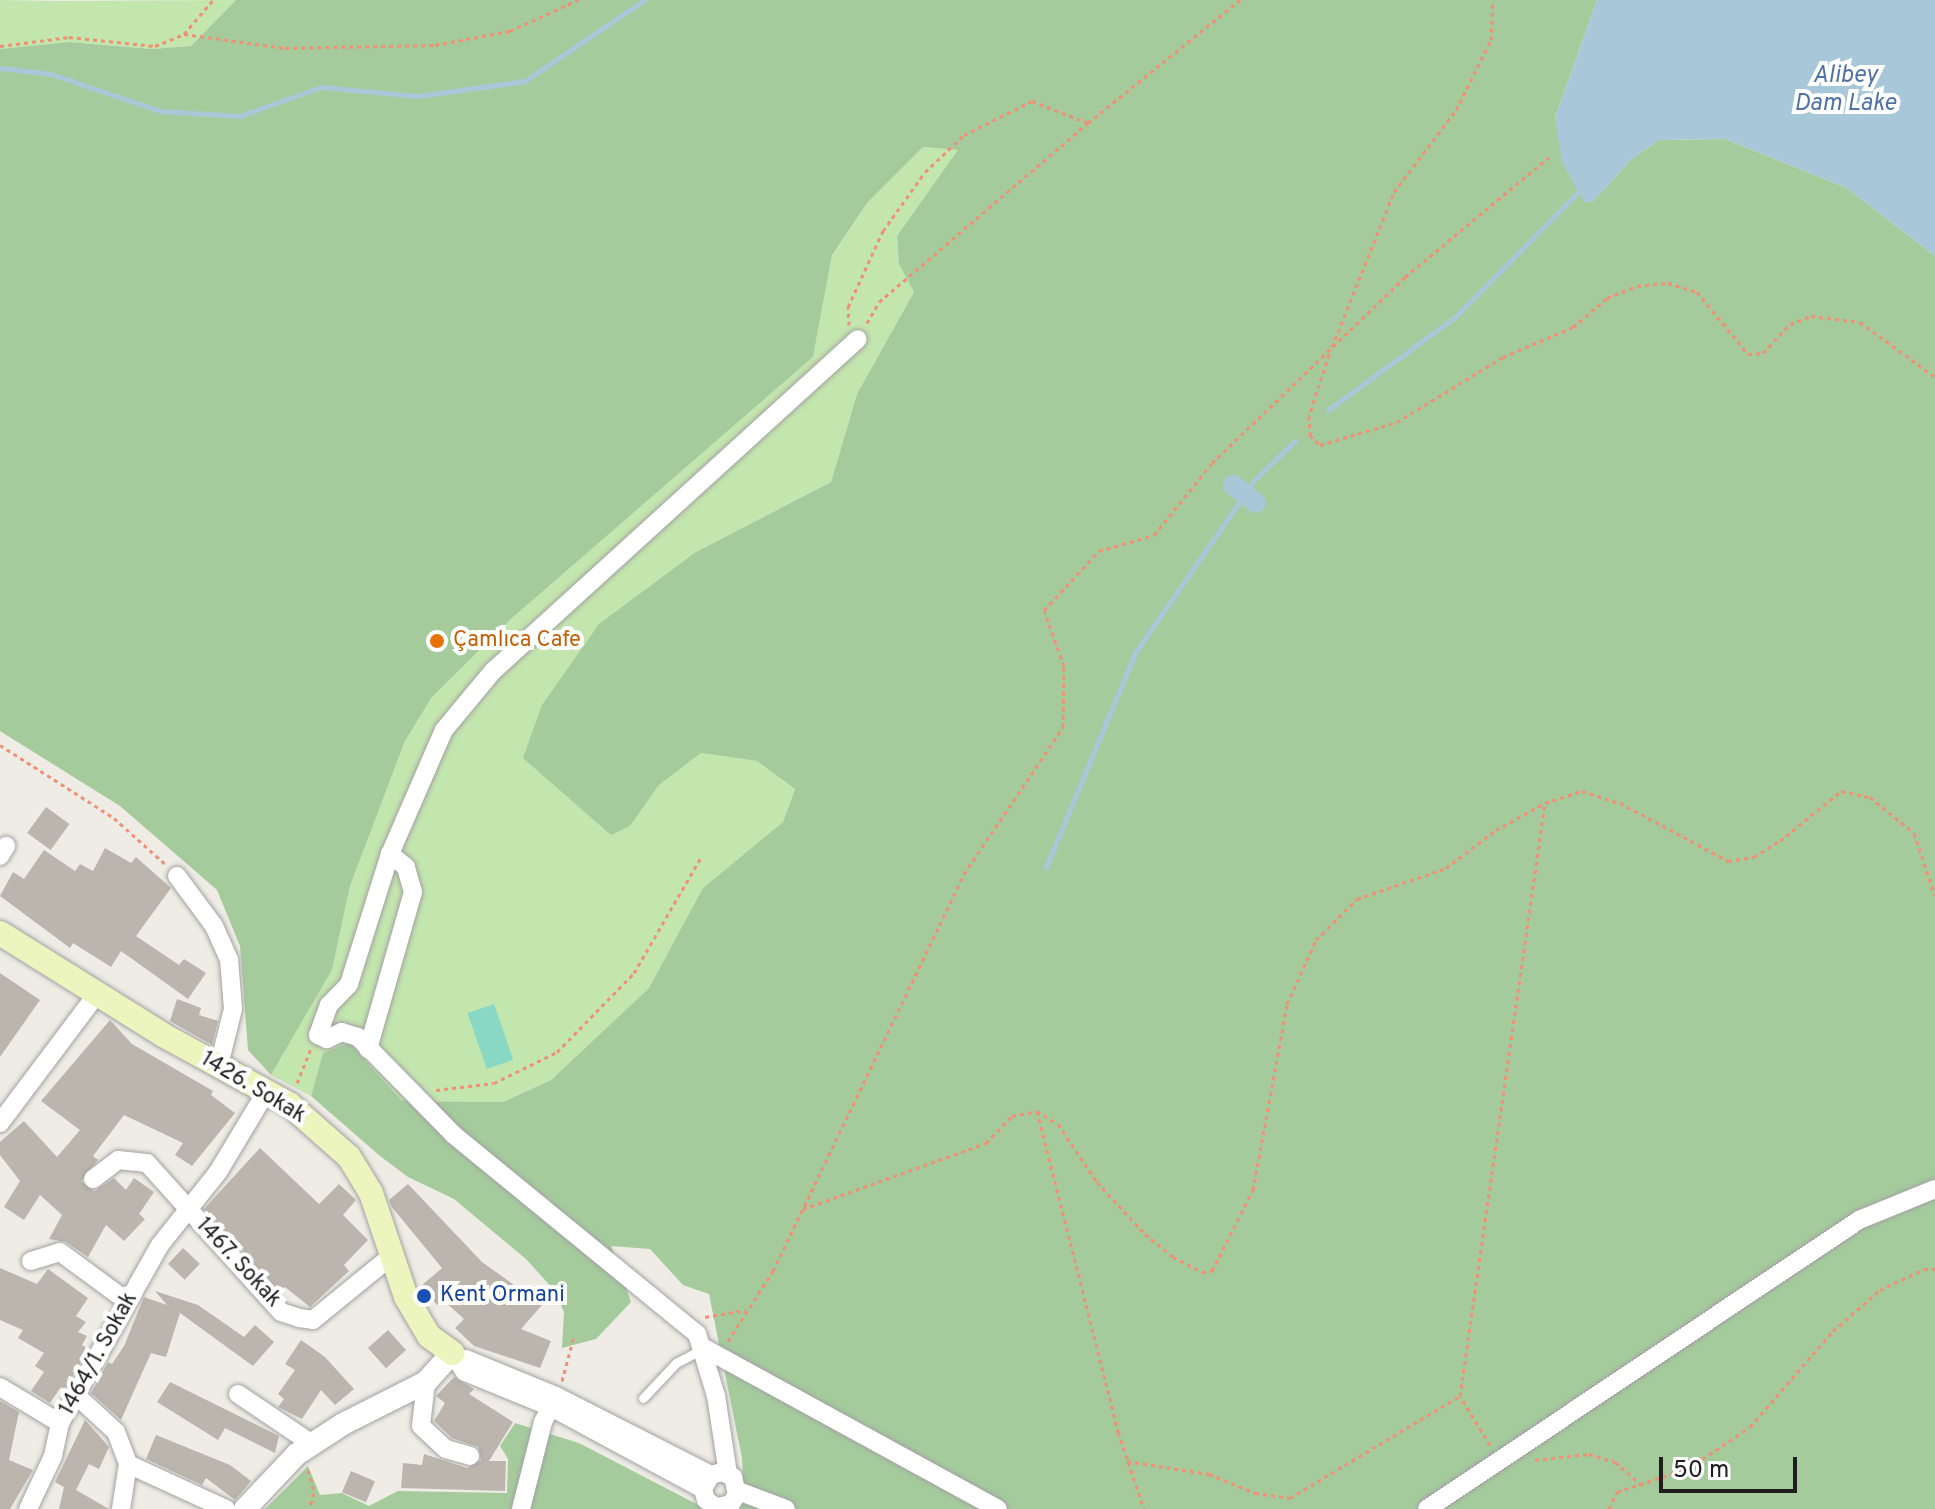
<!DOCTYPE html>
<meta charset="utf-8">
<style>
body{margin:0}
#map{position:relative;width:1935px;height:1509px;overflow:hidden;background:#eeece5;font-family:Overpass,sans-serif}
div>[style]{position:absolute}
.grass>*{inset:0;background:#c3e5ae}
.forest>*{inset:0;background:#a5cb9d}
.pitch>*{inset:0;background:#88d8c3;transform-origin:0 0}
.water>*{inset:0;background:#a8c8d9}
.stream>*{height:5px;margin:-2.5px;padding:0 2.5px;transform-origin:2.5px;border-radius:2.5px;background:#a8c8d9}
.canal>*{height:20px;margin:-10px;padding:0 10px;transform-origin:10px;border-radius:10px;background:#a8c8d9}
.building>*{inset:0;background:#bbb5ae;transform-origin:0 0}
.path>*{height:3px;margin-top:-1.5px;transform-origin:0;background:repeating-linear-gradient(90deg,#f09075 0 4px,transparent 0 8px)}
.roads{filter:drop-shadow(0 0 2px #a2a2a2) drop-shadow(0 0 2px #a2a2a2)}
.service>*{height:9px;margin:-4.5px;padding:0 4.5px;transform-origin:4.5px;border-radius:4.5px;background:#fff}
.minor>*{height:18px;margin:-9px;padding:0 9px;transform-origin:9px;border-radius:9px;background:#fff}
.tertiary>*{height:22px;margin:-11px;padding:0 11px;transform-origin:11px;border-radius:11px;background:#fff}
.secondary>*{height:24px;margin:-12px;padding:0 12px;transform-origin:12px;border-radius:12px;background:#ebf5bd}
.dots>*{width:22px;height:22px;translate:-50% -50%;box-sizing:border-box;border:4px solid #fff;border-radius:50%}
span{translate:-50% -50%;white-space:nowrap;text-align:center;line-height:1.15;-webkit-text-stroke:8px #fff;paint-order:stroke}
.food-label{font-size:22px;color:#c56008}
.left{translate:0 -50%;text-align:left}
.street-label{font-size:22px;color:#1e1e1e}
.transit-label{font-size:22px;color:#164399}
.water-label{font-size:24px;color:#5172a7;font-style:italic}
.scale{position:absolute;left:1659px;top:1457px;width:138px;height:36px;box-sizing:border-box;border:4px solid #1e1e1e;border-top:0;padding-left:10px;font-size:24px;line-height:28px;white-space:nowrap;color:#1e1e1e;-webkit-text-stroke:6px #fff;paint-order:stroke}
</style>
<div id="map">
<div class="grass">
<div style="clip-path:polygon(0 0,57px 1px,236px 0,191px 46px,152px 49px,69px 42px,0 49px)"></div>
<div style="clip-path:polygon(923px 147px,959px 150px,897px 236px,899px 264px,914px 292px,857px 394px,831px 482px,696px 552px,630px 826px,659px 785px,701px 753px,757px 761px,795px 789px,783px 822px,703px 889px,649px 988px,551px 1080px,503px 1102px,402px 1101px,349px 1043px,323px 1053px,311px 1096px,271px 1075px,332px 970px,350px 886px,405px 741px,432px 697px,511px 619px,813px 357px,832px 255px,867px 203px)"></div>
</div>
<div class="forest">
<div style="clip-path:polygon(236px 0,1597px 0,1555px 118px,1592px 202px,1632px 159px,1659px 140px,1725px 139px,1847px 188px,1935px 256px,1935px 1509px,732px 1509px,744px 1502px,742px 1458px,709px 1294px,683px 1285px,650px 1249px,611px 1246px,631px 1302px,596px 1339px,562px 1348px,564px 1312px,554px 1290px,526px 1259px,454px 1199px,408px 1177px,380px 1156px,311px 1096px,323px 1053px,349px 1043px,402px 1101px,503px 1102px,551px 1080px,649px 988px,703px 888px,783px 822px,795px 789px,757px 761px,701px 753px,659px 785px,630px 826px,611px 835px,523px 758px,542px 705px,599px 624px,696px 552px,831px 482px,857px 394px,914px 292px,899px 264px,897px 236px,958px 150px,923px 147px,867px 203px,832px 255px,813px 357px,511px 619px,432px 697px,405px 741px,350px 886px,332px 970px,271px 1075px,248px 1050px,240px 946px,217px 890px,120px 806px,0 731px,0 49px,69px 42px,152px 49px,191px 46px)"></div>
<div style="clip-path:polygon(515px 1423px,579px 1443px,706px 1509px,265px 1509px,308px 1466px,320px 1495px,342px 1493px,369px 1506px,398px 1491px,507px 1493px,508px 1459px,500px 1446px)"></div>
</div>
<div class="pitch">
<div style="left:494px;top:1004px;width:59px;height:28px;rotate:71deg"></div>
</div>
<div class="water">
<div style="clip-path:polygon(1597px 0,1935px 0,1935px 256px,1847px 188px,1725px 139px,1659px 140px,1632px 159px,1592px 202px,1584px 202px,1562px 162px,1555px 118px)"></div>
</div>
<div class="stream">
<div style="left:0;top:68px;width:51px;rotate:6.7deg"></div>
<div style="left:51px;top:74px;width:115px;rotate:18.7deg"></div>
<div style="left:160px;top:111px;width:80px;rotate:3.6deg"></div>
<div style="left:240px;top:116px;width:86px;rotate:-19.7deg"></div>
<div style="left:321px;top:87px;width:97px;rotate:5.3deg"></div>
<div style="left:418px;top:96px;width:108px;rotate:-8deg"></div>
<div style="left:525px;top:81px;width:144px;rotate:-34.2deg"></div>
<div style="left:1328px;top:410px;width:157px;rotate:-36.2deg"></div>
<div style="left:1455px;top:317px;width:181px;rotate:-45.4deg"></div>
<div style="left:1046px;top:867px;width:232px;rotate:-67.4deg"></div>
<div style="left:1135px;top:653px;width:211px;rotate:-55.4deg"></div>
<div style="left:1255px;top:479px;width:55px;rotate:-43.5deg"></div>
</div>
<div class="canal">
<div style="left:1233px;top:485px;width:29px;rotate:38deg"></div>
</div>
<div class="building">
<div style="left:46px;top:807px;width:29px;height:32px;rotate:36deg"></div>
<div style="clip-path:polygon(105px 848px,131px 863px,136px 857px,171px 888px,136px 936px,179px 965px,184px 959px,206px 973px,188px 999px,121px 951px,111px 967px,73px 943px,70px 948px,0 896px,13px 872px,24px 879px,44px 850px,75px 871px,80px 864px,93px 871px)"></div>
<div style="clip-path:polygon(0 973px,40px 1000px,0 1057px)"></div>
<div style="clip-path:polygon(177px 999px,201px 1008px,199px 1015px,218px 1021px,212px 1045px,170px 1021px)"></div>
<div style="clip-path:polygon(110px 1020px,132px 1044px,213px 1091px,211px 1095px,235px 1113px,192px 1166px,175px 1155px,183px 1143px,124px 1115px,93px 1156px,98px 1160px,81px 1181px,94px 1191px,114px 1178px,126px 1190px,134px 1178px,154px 1192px,139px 1214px,145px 1219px,124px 1241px,106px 1225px,88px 1257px,66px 1242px,49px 1239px,62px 1215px,40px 1195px,24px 1220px,4px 1207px,20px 1181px,0 1155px,0 1142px,24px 1121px,57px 1157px,80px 1130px,41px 1101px)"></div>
<div style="clip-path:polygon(260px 1148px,319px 1204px,339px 1184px,356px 1200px,343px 1215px,368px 1240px,344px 1265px,349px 1271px,310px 1307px,285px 1287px,279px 1292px,204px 1209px)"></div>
<div style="clip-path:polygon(408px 1184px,482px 1262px,542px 1305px,521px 1329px,551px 1341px,540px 1368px,474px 1346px,455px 1328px,464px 1319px,443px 1300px,437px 1305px,421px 1286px,442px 1268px,391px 1206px,389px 1200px)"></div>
<div style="left:183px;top:1248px;width:23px;height:22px;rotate:43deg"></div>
<div style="clip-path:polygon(0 1268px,37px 1284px,48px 1269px,88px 1298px,76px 1316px,86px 1322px,78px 1332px,87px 1336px,82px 1345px,88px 1349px,65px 1390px,61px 1387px,50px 1403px,31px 1391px,44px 1372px,35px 1366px,44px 1353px,18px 1338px,23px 1330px,0 1320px)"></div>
<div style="clip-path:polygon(155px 1291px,198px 1305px,244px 1337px,255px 1325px,274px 1342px,253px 1366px,180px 1313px,166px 1357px,151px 1353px,121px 1420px,91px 1393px,108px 1362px,112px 1364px,124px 1346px,144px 1297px,167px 1305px)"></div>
<div style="left:388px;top:1330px;width:27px;height:27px;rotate:48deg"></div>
<div style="clip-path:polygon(301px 1340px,325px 1357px,354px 1389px,335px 1405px,321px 1390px,302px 1419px,278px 1407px,284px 1399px,278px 1394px,295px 1370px,285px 1364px)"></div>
<div style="clip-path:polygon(454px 1377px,474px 1389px,469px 1394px,513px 1422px,489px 1461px,506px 1461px,505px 1491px,401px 1488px,403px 1463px,422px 1465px,424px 1454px,467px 1468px,481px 1460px,478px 1447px,452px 1438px,434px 1421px,445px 1403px,436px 1396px)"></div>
<div style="clip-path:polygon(170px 1382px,279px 1436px,275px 1453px,225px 1428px,218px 1440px,157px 1402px)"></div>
<div style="clip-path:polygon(0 1401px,19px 1412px,9px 1460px,33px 1470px,10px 1509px,0 1509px)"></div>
<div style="clip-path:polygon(85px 1420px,109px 1447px,99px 1469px,89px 1464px,76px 1490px,109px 1509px,59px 1509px,64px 1487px,55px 1482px)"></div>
<div style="clip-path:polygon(156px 1435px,230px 1465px,251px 1481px,235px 1500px,206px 1478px,202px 1485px,146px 1459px)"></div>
<div style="left:351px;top:1471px;width:26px;height:23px;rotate:23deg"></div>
</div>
<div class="path">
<div style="left:184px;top:34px;width:102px;rotate:7.9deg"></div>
<div style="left:285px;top:48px;width:150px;rotate:-1.1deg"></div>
<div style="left:435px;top:45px;width:76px;rotate:-10.6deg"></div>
<div style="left:510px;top:31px;width:75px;rotate:-24.5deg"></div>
<div style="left:0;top:46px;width:70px;rotate:-7.4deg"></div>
<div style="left:69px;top:37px;width:86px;rotate:6deg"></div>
<div style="left:155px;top:46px;width:31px;rotate:-22deg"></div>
<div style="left:184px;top:34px;width:45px;rotate:-49.5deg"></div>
<div style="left:867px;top:323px;width:24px;rotate:-60deg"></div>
<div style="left:879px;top:302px;width:275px;rotate:-40.6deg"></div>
<div style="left:849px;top:325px;width:18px;rotate:-93deg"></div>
<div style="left:848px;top:307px;width:84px;rotate:-65.3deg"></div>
<div style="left:883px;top:231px;width:72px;rotate:-54.6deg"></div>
<div style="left:925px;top:172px;width:54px;rotate:-43.5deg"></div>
<div style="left:964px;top:135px;width:76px;rotate:-26.6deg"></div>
<div style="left:1032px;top:101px;width:60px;rotate:21.4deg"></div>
<div style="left:1088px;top:123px;width:196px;rotate:-39deg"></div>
<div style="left:1332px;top:347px;width:167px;rotate:-68.2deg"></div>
<div style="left:1394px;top:192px;width:103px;rotate:-52.9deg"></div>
<div style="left:1456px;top:110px;width:78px;rotate:-63.4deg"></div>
<div style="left:1491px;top:40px;width:40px;rotate:-87.1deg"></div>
<div style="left:1329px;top:354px;width:65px;rotate:107.9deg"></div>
<div style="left:1309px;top:416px;width:19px;rotate:87deg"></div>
<div style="left:1310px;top:435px;width:14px;rotate:45deg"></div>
<div style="left:1320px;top:445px;width:80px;rotate:-16.6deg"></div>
<div style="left:1397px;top:422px;width:124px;rotate:-31.5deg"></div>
<div style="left:1503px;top:357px;width:76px;rotate:-23.2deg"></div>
<div style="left:1573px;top:327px;width:45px;rotate:-40.5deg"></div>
<div style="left:1607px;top:298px;width:32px;rotate:-22deg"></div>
<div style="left:1637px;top:286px;width:31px;rotate:-6deg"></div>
<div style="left:1668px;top:283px;width:30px;rotate:17deg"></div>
<div style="left:1697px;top:292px;width:80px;rotate:50.6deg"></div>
<div style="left:1748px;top:354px;width:15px;rotate:-4deg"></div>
<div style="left:1763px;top:353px;width:40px;rotate:-47deg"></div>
<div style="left:1790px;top:324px;width:22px;rotate:-21deg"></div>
<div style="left:1811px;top:316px;width:49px;rotate:7deg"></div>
<div style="left:1860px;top:322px;width:93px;rotate:36.3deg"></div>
<div style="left:0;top:745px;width:135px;rotate:32.6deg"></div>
<div style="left:114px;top:818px;width:69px;rotate:42deg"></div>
<div style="left:297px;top:1083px;width:37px;rotate:-68deg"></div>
<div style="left:436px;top:1090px;width:58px;rotate:-6.9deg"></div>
<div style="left:494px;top:1083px;width:70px;rotate:-26.2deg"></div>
<div style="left:557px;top:1052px;width:110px;rotate:-45.7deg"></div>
<div style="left:634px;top:973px;width:132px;rotate:-59.9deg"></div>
<div style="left:1037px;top:1111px;width:331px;rotate:75.8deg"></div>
<div style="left:1118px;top:1432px;width:81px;rotate:71.3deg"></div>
<div style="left:803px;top:1209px;width:195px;rotate:-19.8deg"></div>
<div style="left:986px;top:1143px;width:37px;rotate:-46deg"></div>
<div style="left:1012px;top:1116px;width:25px;rotate:-11deg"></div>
<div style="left:1037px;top:1111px;width:25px;rotate:32deg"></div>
<div style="left:1058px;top:1124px;width:70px;rotate:56.1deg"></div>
<div style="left:1097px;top:1182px;width:71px;rotate:47.3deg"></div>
<div style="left:1145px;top:1234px;width:36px;rotate:39deg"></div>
<div style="left:1173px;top:1257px;width:33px;rotate:27deg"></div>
<div style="left:1202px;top:1272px;width:10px;rotate:-6deg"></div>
<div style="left:1212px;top:1271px;width:91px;rotate:-63.2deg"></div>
<div style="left:1253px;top:1190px;width:189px;rotate:-79.6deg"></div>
<div style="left:1287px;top:1004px;width:70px;rotate:-65.6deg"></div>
<div style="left:1316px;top:940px;width:58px;rotate:-45deg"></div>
<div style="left:1357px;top:899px;width:94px;rotate:-19.2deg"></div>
<div style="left:1446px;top:868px;width:63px;rotate:-37.2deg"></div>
<div style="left:1496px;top:830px;width:56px;rotate:-28.9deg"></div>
<div style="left:1545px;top:803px;width:39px;rotate:-18deg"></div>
<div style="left:1582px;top:791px;width:40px;rotate:18deg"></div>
<div style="left:1620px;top:803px;width:123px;rotate:28.2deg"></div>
<div style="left:1728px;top:861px;width:26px;rotate:-9deg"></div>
<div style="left:1754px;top:857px;width:31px;rotate:-32deg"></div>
<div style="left:1780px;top:841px;width:79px;rotate:-39.3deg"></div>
<div style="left:1841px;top:791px;width:30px;rotate:12deg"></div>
<div style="left:1870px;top:797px;width:57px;rotate:39.3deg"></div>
<div style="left:1914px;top:833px;width:66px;rotate:71.6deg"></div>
<div style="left:705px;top:1317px;width:41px;rotate:-9.9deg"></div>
<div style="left:728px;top:1341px;width:83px;rotate:-57.3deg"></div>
<div style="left:773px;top:1271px;width:441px;rotate:-64.3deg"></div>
<div style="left:964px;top:874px;width:177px;rotate:-56deg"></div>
<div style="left:1063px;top:727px;width:61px;rotate:-89.1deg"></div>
<div style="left:1064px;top:666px;width:59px;rotate:-109.7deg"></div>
<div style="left:1044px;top:610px;width:81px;rotate:-47deg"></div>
<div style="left:1099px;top:551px;width:57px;rotate:-16.2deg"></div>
<div style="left:1154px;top:535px;width:92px;rotate:-51.1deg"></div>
<div style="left:1212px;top:463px;width:268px;rotate:-43.9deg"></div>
<div style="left:1405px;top:277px;width:187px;rotate:-39.8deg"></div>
<div style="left:562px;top:1381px;width:47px;rotate:-75.1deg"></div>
<div style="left:1490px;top:1445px;width:57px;rotate:-121.5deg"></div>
<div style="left:1460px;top:1396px;width:599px;rotate:-81.84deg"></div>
<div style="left:1535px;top:1460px;width:54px;rotate:-6.3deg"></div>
<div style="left:1589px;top:1454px;width:27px;rotate:17deg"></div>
<div style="left:1615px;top:1462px;width:35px;rotate:41deg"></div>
<div style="left:1127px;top:1461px;width:83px;rotate:9deg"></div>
<div style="left:1209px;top:1474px;width:50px;rotate:22.4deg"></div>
<div style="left:1255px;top:1493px;width:35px;rotate:8deg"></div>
<div style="left:1290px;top:1498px;width:198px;rotate:-31deg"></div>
<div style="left:308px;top:1470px;width:24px;rotate:75deg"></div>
<div style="left:314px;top:1493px;width:17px;rotate:107deg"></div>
<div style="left:1609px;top:1509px;width:19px;rotate:-65deg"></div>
<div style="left:1617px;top:1492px;width:76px;rotate:-18.4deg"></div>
<div style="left:1689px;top:1468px;width:73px;rotate:-33.9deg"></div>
<div style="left:1750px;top:1427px;width:127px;rotate:-49.2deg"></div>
<div style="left:1833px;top:1331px;width:62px;rotate:-41.1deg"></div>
<div style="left:1880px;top:1290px;width:49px;rotate:-25.5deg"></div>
<div style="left:1924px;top:1269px;width:11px"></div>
</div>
<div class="roads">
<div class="service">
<div style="left:643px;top:1398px;width:48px;rotate:-46.7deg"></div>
<div style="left:676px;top:1363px;width:32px;rotate:-28deg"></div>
</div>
<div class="minor">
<div style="left:0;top:856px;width:12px;rotate:-59deg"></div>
<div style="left:177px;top:876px;width:62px;rotate:53.5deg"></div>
<div style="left:214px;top:926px;width:36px;rotate:66deg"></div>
<div style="left:229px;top:959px;width:50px;rotate:85.4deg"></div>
<div style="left:233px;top:1009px;width:58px;rotate:104deg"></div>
<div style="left:368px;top:1049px;width:163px;rotate:-74deg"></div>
<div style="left:413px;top:892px;width:26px;rotate:-106deg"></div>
<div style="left:406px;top:867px;width:21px;rotate:-141deg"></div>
<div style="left:0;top:1123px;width:160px;rotate:-53.1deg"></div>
<div style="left:93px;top:1179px;width:31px;rotate:-37deg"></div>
<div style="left:118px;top:1160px;width:29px;rotate:6deg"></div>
<div style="left:147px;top:1163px;width:200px;rotate:48deg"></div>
<div style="left:281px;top:1312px;width:19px;rotate:18deg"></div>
<div style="left:299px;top:1318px;width:14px;rotate:8deg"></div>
<div style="left:313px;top:1320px;width:98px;rotate:-39.2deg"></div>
<div style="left:31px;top:1261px;width:30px;rotate:-17deg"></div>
<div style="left:60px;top:1252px;width:84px;rotate:36.3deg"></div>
<div style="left:704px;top:1348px;width:335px;rotate:28.7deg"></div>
<div style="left:452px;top:1353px;width:23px;rotate:56deg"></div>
<div style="left:465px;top:1372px;width:95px;rotate:22.2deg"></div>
<div style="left:553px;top:1408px;width:170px;rotate:28.4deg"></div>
<div style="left:466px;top:1359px;width:97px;rotate:22.3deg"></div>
<div style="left:556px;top:1396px;width:174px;rotate:27deg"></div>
<div style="left:426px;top:1382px;width:44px;rotate:96.5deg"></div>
<div style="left:421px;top:1426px;width:34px;rotate:43deg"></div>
<div style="left:446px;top:1449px;width:25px;rotate:16deg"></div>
<div style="left:0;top:1387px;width:70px;rotate:31deg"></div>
<div style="left:238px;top:1394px;width:89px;rotate:34deg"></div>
<div style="left:78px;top:1397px;width:52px;rotate:42.6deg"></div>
<div style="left:116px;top:1432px;width:34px;rotate:69deg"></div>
<div style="left:128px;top:1464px;width:108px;rotate:24.7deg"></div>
<div style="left:728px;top:1474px;width:79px;rotate:-98.7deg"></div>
<div style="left:716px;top:1396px;width:65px;rotate:-107deg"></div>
<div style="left:697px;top:1334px;width:315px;rotate:-140.7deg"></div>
<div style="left:453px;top:1134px;width:136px;rotate:-134.4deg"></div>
<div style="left:358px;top:1037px;width:17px;rotate:-163deg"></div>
<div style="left:342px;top:1032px;width:17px;rotate:155deg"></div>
<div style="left:327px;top:1039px;width:10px;rotate:-156deg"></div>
<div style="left:318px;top:1035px;width:32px;rotate:-70deg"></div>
<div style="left:329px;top:1005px;width:29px;rotate:-46deg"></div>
<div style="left:349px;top:984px;width:136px;rotate:-72.5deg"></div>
<div style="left:390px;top:854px;width:135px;rotate:-66.5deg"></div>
<div style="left:444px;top:730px;width:77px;rotate:-50.3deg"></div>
<div style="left:493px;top:671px;width:493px;rotate:-42.3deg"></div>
<div style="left:738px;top:1491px;width:51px;rotate:20.6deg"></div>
<div style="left:718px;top:1507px;width:13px;rotate:-13deg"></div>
<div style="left:731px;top:1504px;width:12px;rotate:-59deg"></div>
<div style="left:737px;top:1494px;width:17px;rotate:-103deg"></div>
<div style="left:733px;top:1477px;width:12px;rotate:-156deg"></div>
<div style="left:722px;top:1472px;width:11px;rotate:165deg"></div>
<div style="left:711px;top:1475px;width:16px;rotate:120deg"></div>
<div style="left:703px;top:1489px;width:11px;rotate:75deg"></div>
<div style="left:706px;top:1500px;width:16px;rotate:35deg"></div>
<div style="left:28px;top:1509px;width:59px;rotate:-64.7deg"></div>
<div style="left:53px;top:1456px;width:34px;rotate:-78deg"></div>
<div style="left:60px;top:1423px;width:204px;rotate:-60.7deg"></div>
<div style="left:160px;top:1245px;width:93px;rotate:-51.5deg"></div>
<div style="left:218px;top:1172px;width:93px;rotate:-59deg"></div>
<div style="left:121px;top:1509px;width:46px;rotate:-81.2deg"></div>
<div style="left:521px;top:1509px;width:90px;rotate:-75.8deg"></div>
<div style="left:543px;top:1422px;width:27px;rotate:-63deg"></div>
<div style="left:1427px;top:1509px;width:520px;rotate:-33.78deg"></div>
<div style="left:1859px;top:1220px;width:82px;rotate:-22.2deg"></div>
</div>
<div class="tertiary">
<div style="left:245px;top:1509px;width:76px;rotate:-46.6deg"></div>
<div style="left:297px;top:1454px;width:55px;rotate:-33.1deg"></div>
<div style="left:343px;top:1424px;width:93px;rotate:-26.8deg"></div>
<div style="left:426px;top:1382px;width:39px;rotate:-48deg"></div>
</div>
<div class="secondary">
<div style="left:0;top:933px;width:192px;rotate:32deg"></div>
<div style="left:163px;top:1035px;width:144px;rotate:28.7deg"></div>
<div style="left:289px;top:1104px;width:80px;rotate:41.5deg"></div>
<div style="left:349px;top:1157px;width:42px;rotate:58.6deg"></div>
<div style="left:371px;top:1193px;width:110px;rotate:71.4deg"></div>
<div style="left:406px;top:1297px;width:45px;rotate:59.5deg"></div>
<div style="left:429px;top:1336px;width:29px;rotate:36deg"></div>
</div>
</div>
<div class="dots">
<div style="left:437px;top:641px;background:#e8710a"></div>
<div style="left:424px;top:1296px;background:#1a4fb4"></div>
</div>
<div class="food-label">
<span class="left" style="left:453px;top:641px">Çamlıca Cafe</span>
</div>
<div class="street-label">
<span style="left:253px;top:1088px;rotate:31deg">1426. Sokak</span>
<span style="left:238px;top:1263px;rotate:47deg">1467. Sokak</span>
<span style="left:99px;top:1354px;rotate:-61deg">1464/1. Sokak</span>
</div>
<div class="transit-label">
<span class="left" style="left:440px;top:1296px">Kent Ormani</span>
</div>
<div class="water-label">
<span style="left:1845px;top:91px">Alibey<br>Dam Lake</span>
</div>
<div class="scale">50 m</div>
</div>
